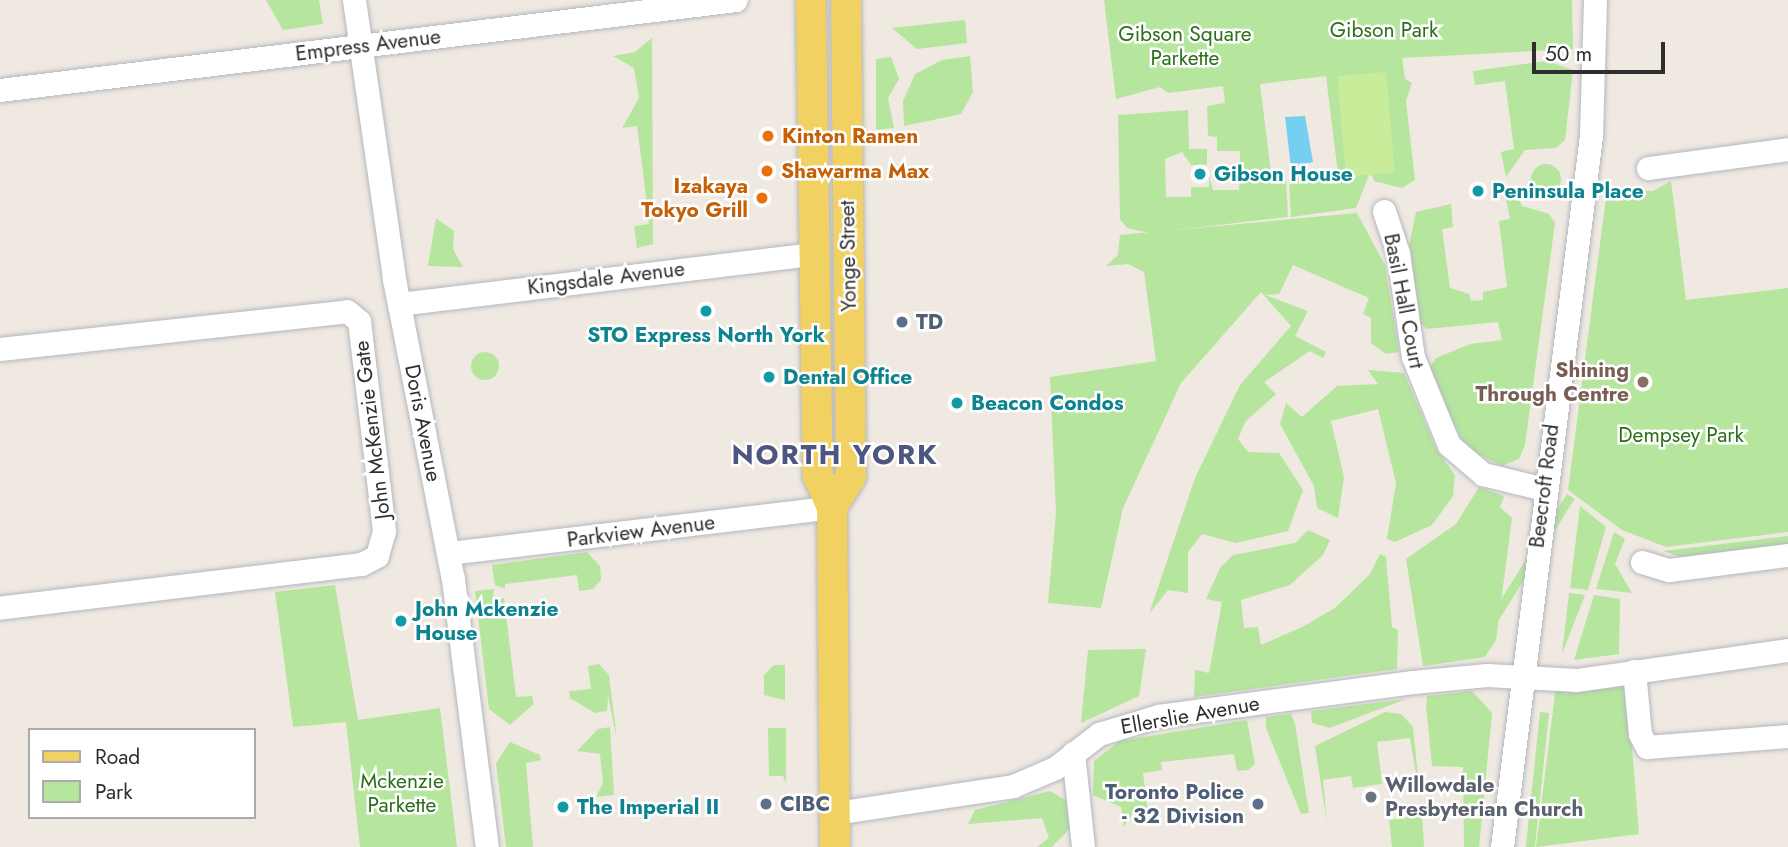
<!DOCTYPE html>
<style>
body{margin:0}
#map{position:relative;width:1788px;height:847px;overflow:hidden;background:#efe9e1;font-family:Jost,sans-serif}
div>[style]{position:absolute}
.green>*{inset:0;background:#b6e59e;transform-origin:0 0}
.round{border-radius:50%}
.pitch>*{inset:0;background:#c9ec9a;transform-origin:0 0}
.water>*{inset:0;background:#75cff0}
.roads{filter:drop-shadow(0 0 2px #b4b7c1) drop-shadow(0 0 2px #b4b7c1)}
.minor>*{height:23px;margin:-11.5px;padding:0 11.5px;transform-origin:11.5px;border-radius:11.5px;background:#fff}
.major>*{height:30px;margin:-15px;padding:0 15px;transform-origin:15px;border-radius:15px;background:#f2d163}
.dots>*{width:19px;height:19px;translate:-50% -50%;box-sizing:border-box;border:4px solid #fff;border-radius:50%}
span{translate:-50% -50%;white-space:nowrap;text-align:center;line-height:1.15;-webkit-text-stroke:5px #fff;paint-order:stroke}
.park-label{font-size:21px;color:#2c6e1b}
.street-label{font-size:21px;color:#2e2e2e}
.food-label{font-size:21px;color:#c56008;font-weight:700}
.left{translate:0 -50%;text-align:left}
.right{translate:-100% -50%;text-align:right}
.culture-label{font-size:21px;color:#0d838f;font-weight:700}
.service-label{font-size:21px;color:#4e5e75;font-weight:700}
.education-label{font-size:21px;color:#785e54;font-weight:700}
.worship-label{font-size:21px;color:#5b616d;font-weight:700}
.district-label{font-size:28px;color:#4d5680;font-weight:700;letter-spacing:2px}
.legend{position:absolute;left:28px;top:728px;width:228px;height:91px;box-sizing:border-box;background:#fff;border:2px solid #ababab;margin:0;padding:9px 12px;list-style:none;font-size:21px;color:#2e2e2e}
.legend li{display:flex;align-items:center;gap:14px;height:35px}
.legend b{width:35px;border:2px solid #ababab}
.scale{position:absolute;left:1532px;top:42px;width:133px;height:32px;box-sizing:border-box;border:4px solid #2e2e2e;border-top:0;padding-left:9px;font-size:21px;line-height:24px;white-space:nowrap;color:#2e2e2e;-webkit-text-stroke:5px #fff;paint-order:stroke}
</style>
<div id="map">
<div class="green">
<div style="clip-path:polygon(266px 0,319px 0,323px 24px,283px 30px)"></div>
<div style="clip-path:polygon(1104px 0,1572px 0,1573px 49px,1402px 58px,1405px 79px,1412px 83px,1406px 101px,1415px 180px,1402px 188px,1374px 181px,1372px 175px,1395px 173px,1347px 177px,1369px 175px,1356px 208px,1291px 217px,1289px 179px,1338px 174px,1326px 76px,1260px 84px,1272px 181px,1286px 180px,1288px 217px,1149px 233px,1127px 228px,1120px 219px,1118px 115px,1188px 110px,1189px 149px,1207px 149px,1207px 165px,1191px 165px,1182px 152px,1165px 159px,1166px 197px,1191px 197px,1191px 187px,1209px 187px,1209px 176px,1213px 190px,1239px 190px,1240px 151px,1217px 151px,1217px 137px,1208px 136px,1207px 106px,1225px 103px,1223px 86px,1168px 93px,1160px 87px,1116px 99px)"></div>
<div style="clip-path:polygon(965px 20px,967px 43px,917px 49px,892px 28px)"></div>
<div style="clip-path:polygon(652px 38px,653px 244px,637px 248px,634px 226px,649px 224px,643px 172px,637px 126px,622px 128px,639px 98px,634px 68px,613px 56px,635px 52px)"></div>
<div style="clip-path:polygon(970px 56px,973px 92px,961px 114px,904px 126px,903px 101px,915px 74px,942px 60px)"></div>
<div style="clip-path:polygon(891px 57px,899px 79px,888px 98px,894px 128px,876px 130px,876px 59px)"></div>
<div style="clip-path:polygon(1547px 61px,1573px 70px,1565px 140px,1556px 148px,1525px 150px,1506px 177px,1501px 152px,1514px 149px,1505px 81px,1475px 85px,1473px 71px)"></div>
<div class="round" style="left:1531px;top:164px;width:30px;height:30px"></div>
<div style="clip-path:polygon(1671px 181px,1686px 300px,1788px 288px,1788px 532px,1666px 547px,1622px 530px,1568px 490px,1607px 190px,1653px 191px)"></div>
<div style="clip-path:polygon(1515px 190px,1522px 206px,1549px 214px,1555px 223px,1525px 445px,1519px 459px,1502px 466px,1466px 448px,1428px 370px,1436px 358px,1470px 344px,1502px 340px,1498px 322px,1427px 329px,1418px 321px,1409px 246px,1416px 212px,1451px 204px,1453px 227px,1442px 229px,1450px 288px,1469px 294px,1471px 301px,1483px 300px,1483px 292px,1507px 287px,1499px 221px,1510px 219px,1505px 194px)"></div>
<div style="clip-path:polygon(1357px 213px,1385px 265px,1399px 352px,1386px 354px,1371px 343px,1371px 318px,1363px 314px,1369px 298px,1293px 265px,1279px 294px,1265px 295px,1308px 311px,1295px 336px,1326px 352px,1323px 358px,1310px 351px,1264px 382px,1276px 394px,1245px 422px,1238px 439px,1248px 452px,1279px 453px,1303px 490px,1288px 531px,1236px 543px,1202px 534px,1188px 552px,1188px 593px,1168px 590px,1149px 614px,1195px 478px,1240px 385px,1291px 326px,1261px 292px,1181px 383px,1123px 508px,1101px 608px,1048px 603px,1056px 513px,1050px 377px,1156px 361px,1144px 272px,1128px 264px,1106px 266px,1118px 255px,1120px 235px)"></div>
<div style="clip-path:polygon(436px 218px,454px 231px,453px 249px,463px 267px,428px 266px)"></div>
<div class="round" style="left:471px;top:352px;width:28px;height:28px"></div>
<div style="clip-path:polygon(1368px 370px,1404px 373px,1436px 449px,1455px 475px,1453px 496px,1432px 525px,1395px 542px,1387px 539px,1396px 483px,1378px 409px,1331px 421px,1344px 477px,1338px 518px,1317px 508px,1314px 486px,1280px 424px,1286px 403px,1302px 417px,1337px 386px,1378px 384px)"></div>
<div style="clip-path:polygon(1479px 487px,1504px 496px,1500px 507px,1512px 518px,1496px 640px,1485px 657px,1423px 666px,1406px 559px,1456px 524px)"></div>
<div style="left:1567px;top:494px;width:9px;height:158px;rotate:32deg"></div>
<div style="clip-path:polygon(1580px 506px,1606px 527px,1588px 590px,1570px 588px)"></div>
<div style="clip-path:polygon(1308px 530px,1330px 540px,1323px 555px,1290px 585px,1241px 600px,1244px 628px,1258px 627px,1261px 645px,1302px 627px,1335px 608px,1370px 574px,1380px 554px,1386px 557px,1392px 627px,1398px 630px,1397px 669px,1194px 697px,1195px 670px,1209px 673px,1222px 602px,1206px 599px,1220px 568px,1233px 555px,1295px 543px)"></div>
<div style="clip-path:polygon(1614px 532px,1625px 539px,1615px 564px,1632px 593px,1596px 589px)"></div>
<div style="clip-path:polygon(1788px 536px,1788px 544px,1681px 557px,1663px 551px)"></div>
<div style="clip-path:polygon(587px 552px,600px 566px,601px 580px,593px 589px,579px 591px,577px 575px,505px 584px,505px 589px,495px 585px,492px 565px)"></div>
<div style="clip-path:polygon(335px 585px,358px 720px,440px 708px,457px 847px,360px 847px,346px 722px,293px 727px,275px 592px)"></div>
<div style="clip-path:polygon(494px 589px,493px 599px,504px 598px,516px 697px,532px 696px,534px 704px,510px 725px,489px 709px,475px 591px)"></div>
<div style="clip-path:polygon(1569px 593px,1585px 595px,1562px 654px)"></div>
<div style="clip-path:polygon(1594px 595px,1620px 599px,1619px 654px,1574px 660px)"></div>
<div style="clip-path:polygon(1146px 649px,1139px 696px,1081px 723px,1088px 650px)"></div>
<div style="clip-path:polygon(599px 664px,609px 675px,617px 740px,608px 696px,607px 711px,595px 713px,570px 698px,569px 691px,591px 689px,588px 666px)"></div>
<div style="clip-path:polygon(774px 665px,785px 665px,785px 700px,764px 695px,764px 675px)"></div>
<div style="clip-path:polygon(1627px 683px,1639px 834px,1536px 847px,1556px 686px)"></div>
<div style="clip-path:polygon(1472px 691px,1492px 713px,1479px 847px,1464px 847px,1463px 767px,1432px 766px,1426px 705px,1427px 696px)"></div>
<div style="clip-path:polygon(1406px 699px,1330px 728px,1312px 723px,1311px 711px)"></div>
<div style="clip-path:polygon(1385px 712px,1401px 714px,1413px 727px,1421px 805px,1410px 738px,1377px 742px,1382px 784px,1353px 788px,1351px 776px,1323px 780px,1327px 823px,1315px 746px)"></div>
<div style="left:1540px;top:712px;width:9px;height:136px;rotate:6deg"></div>
<div style="clip-path:polygon(1291px 714px,1295px 724px,1309px 813px,1301px 814px,1266px 728px,1266px 717px)"></div>
<div style="clip-path:polygon(1247px 720px,1255px 764px,1248px 770px,1237px 771px,1234px 754px,1161px 762px,1162px 770px,1143px 773px,1148px 811px,1128px 818px,1124px 828px,1121px 807px,1093px 795px,1094px 761px,1120px 741px)"></div>
<div style="clip-path:polygon(610px 727px,614px 795px,596px 797px,603px 783px,600px 754px,577px 751px,598px 729px)"></div>
<div style="clip-path:polygon(768px 728px,786px 728px,786px 783px,783px 776px,769px 776px)"></div>
<div style="clip-path:polygon(510px 742px,540px 755px,541px 760px,526px 763px,533px 847px,506px 847px,496px 763px)"></div>
<div style="clip-path:polygon(1050px 791px,1067px 801px,1070px 828px,1052px 847px,1037px 847px,1049px 838px,1042px 818px,968px 824px,975px 810px)"></div>
<div style="clip-path:polygon(1422px 815px,1424px 847px,1392px 847px,1389px 820px)"></div>
</div>
<div class="pitch">
<div style="left:1386px;top:72px;width:101px;height:49px;rotate:85deg"></div>
</div>
<div class="water">
<div style="clip-path:polygon(1305px 116px,1313px 162px,1291px 167px,1285px 117px)"></div>
</div>
<div class="roads">
<div class="minor">
<div style="left:354px;top:0;width:282px;rotate:81.8deg"></div>
<div style="left:394px;top:279px;width:306px;rotate:78.9deg"></div>
<div style="left:453px;top:579px;width:270px;rotate:82.8deg"></div>
<div style="left:0;top:90px;width:741px;rotate:-6.97deg"></div>
<div style="left:1648px;top:168px;width:141px;rotate:-7.7deg"></div>
<div style="left:1384px;top:211px;width:44px;rotate:71.6deg"></div>
<div style="left:1398px;top:253px;width:105px;rotate:81.8deg"></div>
<div style="left:1413px;top:357px;width:95px;rotate:67.8deg"></div>
<div style="left:1449px;top:445px;width:45px;rotate:40.5deg"></div>
<div style="left:1483px;top:474px;width:63px;rotate:13.8deg"></div>
<div style="left:399px;top:304px;width:416px;rotate:-6.9deg"></div>
<div style="left:0;top:349px;width:349px;rotate:-6.2deg"></div>
<div style="left:347px;top:311px;width:16px;rotate:40deg"></div>
<div style="left:359px;top:321px;width:211px;rotate:83.2deg"></div>
<div style="left:384px;top:531px;width:26px;rotate:106deg"></div>
<div style="left:377px;top:556px;width:18px;rotate:153deg"></div>
<div style="left:361px;top:564px;width:364px;rotate:173.1deg"></div>
<div style="left:449px;top:553px;width:386px;rotate:-6.8deg"></div>
<div style="left:1642px;top:562px;width:28px;rotate:17deg"></div>
<div style="left:1669px;top:570px;width:120px;rotate:-7.2deg"></div>
<div style="left:1634px;top:671px;width:63px;rotate:84.6deg"></div>
<div style="left:1640px;top:734px;width:15px;rotate:62deg"></div>
<div style="left:1647px;top:747px;width:141px;rotate:-4.5deg"></div>
<div style="left:1073px;top:753px;width:95px;rotate:83.9deg"></div>
<div style="left:835px;top:813px;width:180px;rotate:-8.6deg"></div>
<div style="left:1013px;top:786px;width:46px;rotate:-23.2deg"></div>
<div style="left:1055px;top:768px;width:56px;rotate:-37.7deg"></div>
<div style="left:1099px;top:734px;width:62px;rotate:-17deg"></div>
<div style="left:1158px;top:716px;width:257px;rotate:-7.6deg"></div>
<div style="left:1413px;top:682px;width:74px;rotate:-5.4deg"></div>
<div style="left:1487px;top:675px;width:90px;rotate:3.2deg"></div>
<div style="left:1577px;top:680px;width:213px;rotate:-8.1deg"></div>
<div style="left:1502px;top:847px;width:718px;rotate:-82.87deg"></div>
<div style="left:1591px;top:135px;width:135px;rotate:-88.3deg"></div>
</div>
<div class="major">
<div style="left:811px;top:0;width:476px;rotate:89.2deg"></div>
<div style="left:818px;top:476px;width:34px;rotate:66deg"></div>
<div style="left:832px;top:507px;width:340px;rotate:89.5deg"></div>
<div style="left:832px;top:507px;width:36px;rotate:-58deg"></div>
<div style="left:851px;top:476px;width:476px;rotate:-90.6deg"></div>
</div>
</div>
<div class="dots">
<div style="left:768px;top:136px;background:#e8710a"></div>
<div style="left:767px;top:171px;background:#e8710a"></div>
<div style="left:1200px;top:174px;background:#0f9aa8"></div>
<div style="left:1478px;top:191px;background:#0f9aa8"></div>
<div style="left:762px;top:198px;background:#e8710a"></div>
<div style="left:706px;top:311px;background:#0f9aa8"></div>
<div style="left:902px;top:322px;background:#5c6f8a"></div>
<div style="left:769px;top:377px;background:#0f9aa8"></div>
<div style="left:1643px;top:382px;background:#8d6e63"></div>
<div style="left:957px;top:403px;background:#0f9aa8"></div>
<div style="left:401px;top:621px;background:#0f9aa8"></div>
<div style="left:1371px;top:797px;background:#6b7280"></div>
<div style="left:766px;top:804px;background:#5c6f8a"></div>
<div style="left:1258px;top:804px;background:#5c6f8a"></div>
<div style="left:563px;top:807px;background:#0f9aa8"></div>
</div>
<div class="park-label">
<span style="left:1384px;top:30px">Gibson Park</span>
<span style="left:1185px;top:46px">Gibson Square<br>Parkette</span>
<span style="left:1681px;top:435px">Dempsey Park</span>
<span style="left:402px;top:793px">Mckenzie<br>Parkette</span>
</div>
<div class="street-label">
<span style="left:368px;top:45px;rotate:-7deg">Empress Avenue</span>
<span style="left:848px;top:256px;rotate:-91deg">Yonge Street</span>
<span style="left:606px;top:278px;rotate:-7deg">Kingsdale Avenue</span>
<span style="left:1404px;top:301px;rotate:79deg">Basil Hall Court</span>
<span style="left:423px;top:423px;rotate:79deg">Doris Avenue</span>
<span style="left:372px;top:430px;rotate:-97deg">John McKenzie Gate</span>
<span style="left:1544px;top:486px;rotate:-83deg">Beecroft Road</span>
<span style="left:641px;top:531px;rotate:-7deg">Parkview Avenue</span>
<span style="left:1190px;top:715px;rotate:-10deg">Ellerslie Avenue</span>
</div>
<div class="food-label">
<span class="left" style="left:782px;top:136px">Kinton Ramen</span>
<span class="left" style="left:781px;top:171px">Shawarma Max</span>
<span class="right" style="left:748px;top:198px">Izakaya<br>Tokyo Grill</span>
</div>
<div class="culture-label">
<span class="left" style="left:1214px;top:174px">Gibson House</span>
<span class="left" style="left:1492px;top:191px">Peninsula Place</span>
<span style="left:706px;top:335px">STO Express North York</span>
<span class="left" style="left:783px;top:377px">Dental Office</span>
<span class="left" style="left:971px;top:403px">Beacon Condos</span>
<span class="left" style="left:415px;top:621px">John Mckenzie<br>House</span>
<span class="left" style="left:577px;top:807px">The Imperial II</span>
</div>
<div class="service-label">
<span class="left" style="left:916px;top:322px">TD</span>
<span class="right" style="left:1244px;top:804px">Toronto Police<br>- 32 Division</span>
<span class="left" style="left:780px;top:804px">CIBC</span>
</div>
<div class="education-label">
<span class="right" style="left:1629px;top:382px">Shining<br>Through Centre</span>
</div>
<div class="worship-label">
<span class="left" style="left:1385px;top:797px">Willowdale<br>Presbyterian Church</span>
</div>
<div class="district-label">
<span style="left:835px;top:455px">NORTH YORK</span>
</div>
<ul class="legend">
<li><b style="height:9px;background:#f2d163"></b>Road</li>
<li><b style="height:19px;background:#b6e59e"></b>Park</li>
</ul>
<div class="scale">50 m</div>
</div>
